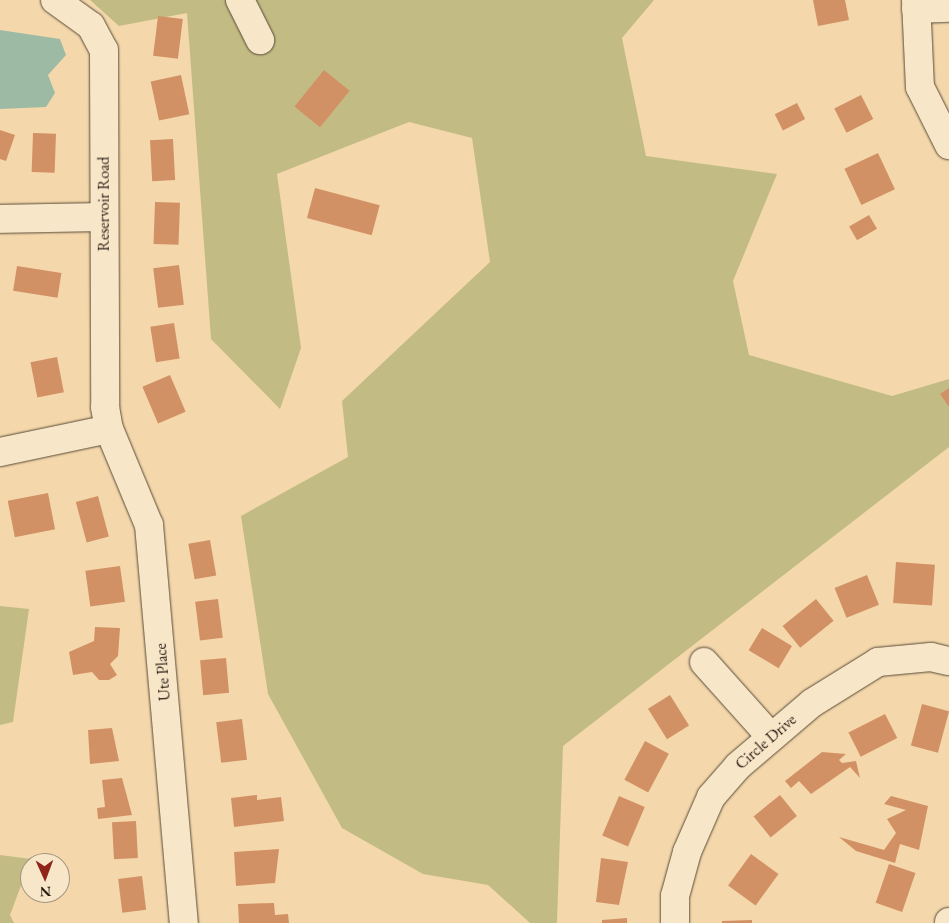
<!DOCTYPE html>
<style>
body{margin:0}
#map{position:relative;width:949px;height:923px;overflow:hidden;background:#f4d8ab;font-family:"EB Garamond",serif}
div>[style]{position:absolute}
.green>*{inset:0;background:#c2bc84}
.water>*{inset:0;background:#9dbba4}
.building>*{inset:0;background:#d29165;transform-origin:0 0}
.roads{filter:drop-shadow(0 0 1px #594a38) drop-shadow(0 0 1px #594a38)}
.minor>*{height:28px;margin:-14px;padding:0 14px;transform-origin:14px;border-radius:14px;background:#f8e6c8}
span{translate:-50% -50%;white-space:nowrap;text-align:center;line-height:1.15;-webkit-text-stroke:4px #f8e6c8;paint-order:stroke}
.street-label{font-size:16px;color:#251a12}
.north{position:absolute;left:20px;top:853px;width:50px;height:50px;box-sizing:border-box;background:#f8e6c8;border:1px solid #a4947f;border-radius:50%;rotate:178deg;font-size:14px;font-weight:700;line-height:20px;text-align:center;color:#251a12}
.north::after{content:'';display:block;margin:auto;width:18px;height:22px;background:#8f2418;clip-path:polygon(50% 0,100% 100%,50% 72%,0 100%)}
</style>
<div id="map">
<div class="green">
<div style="clip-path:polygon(90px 0,654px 0,622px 38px,646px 156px,777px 174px,733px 281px,749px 355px,892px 396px,949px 379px,949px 447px,563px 746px,557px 923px,530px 923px,488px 885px,423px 874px,342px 828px,268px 694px,241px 516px,348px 457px,342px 401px,490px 262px,472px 138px,409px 122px,277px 174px,301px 348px,280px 409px,211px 339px,187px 13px,119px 26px)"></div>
<div style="clip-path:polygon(0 606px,29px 609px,13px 722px,0 725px)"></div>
<div style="clip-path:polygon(0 855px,31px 859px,10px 915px,14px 923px,0 923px)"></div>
</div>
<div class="water">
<div style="clip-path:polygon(0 30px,60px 39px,66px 55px,48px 75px,55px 93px,46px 107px,0 109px)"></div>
</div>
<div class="building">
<div style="clip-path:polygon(813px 0,845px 0,849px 20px,818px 26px)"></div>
<div style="left:158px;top:16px;width:25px;height:40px;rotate:7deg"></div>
<div style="left:324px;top:70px;width:33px;height:47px;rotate:39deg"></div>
<div style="left:181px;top:75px;width:40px;height:31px;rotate:78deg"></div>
<div style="left:861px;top:95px;width:27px;height:30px;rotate:63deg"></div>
<div style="left:797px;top:103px;width:18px;height:25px;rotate:63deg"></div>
<div style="clip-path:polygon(0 130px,15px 135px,6px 161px,0 159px)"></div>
<div style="left:33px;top:133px;width:23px;height:39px;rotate:2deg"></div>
<div style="left:173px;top:139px;width:41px;height:23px;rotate:87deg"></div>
<div style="left:878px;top:153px;width:40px;height:37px;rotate:65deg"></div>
<div style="left:315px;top:188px;width:67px;height:31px;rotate:15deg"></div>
<div style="left:155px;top:202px;width:25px;height:42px;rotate:2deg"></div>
<div style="left:869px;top:215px;width:16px;height:23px;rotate:60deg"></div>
<div style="left:179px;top:265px;width:40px;height:26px;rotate:83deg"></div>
<div style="left:17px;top:266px;width:45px;height:25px;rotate:9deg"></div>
<div style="left:174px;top:323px;width:36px;height:24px;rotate:81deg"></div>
<div style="left:57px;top:357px;width:36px;height:27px;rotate:79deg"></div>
<div style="left:170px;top:375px;width:40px;height:30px;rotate:67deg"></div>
<div style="clip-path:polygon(949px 388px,949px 407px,940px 394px)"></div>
<div style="left:48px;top:493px;width:37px;height:41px;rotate:79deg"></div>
<div style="left:98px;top:496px;width:42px;height:23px;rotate:75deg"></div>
<div style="left:210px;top:540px;width:36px;height:22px;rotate:80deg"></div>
<div style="left:896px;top:562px;width:39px;height:41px;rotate:4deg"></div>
<div style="left:120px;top:566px;width:36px;height:35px;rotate:82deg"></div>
<div style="left:867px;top:575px;width:32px;height:35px;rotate:68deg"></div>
<div style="left:218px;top:599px;width:39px;height:23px;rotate:83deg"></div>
<div style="left:816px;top:599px;width:28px;height:43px;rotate:51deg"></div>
<div style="clip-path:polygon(95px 627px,120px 628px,118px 656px,110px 664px,117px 675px,109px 680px,99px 680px,92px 672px,73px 675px,69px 652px,94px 641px)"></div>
<div style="left:762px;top:628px;width:35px;height:26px;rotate:31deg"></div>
<div style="left:226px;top:658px;width:35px;height:26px;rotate:85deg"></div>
<div style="left:670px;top:695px;width:36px;height:26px;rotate:58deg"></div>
<div style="left:922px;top:704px;width:28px;height:43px;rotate:15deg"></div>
<div style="left:885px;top:714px;width:27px;height:41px;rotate:63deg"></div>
<div style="left:242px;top:719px;width:41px;height:26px;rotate:83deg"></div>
<div style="clip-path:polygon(112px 728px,119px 761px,90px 764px,88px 730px)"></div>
<div style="left:645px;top:741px;width:27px;height:44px;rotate:28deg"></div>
<div style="clip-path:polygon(822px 752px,846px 754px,839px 760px,842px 763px,856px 761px,860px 778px,850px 767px,811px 794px,799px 781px,791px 788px,785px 781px)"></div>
<div style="clip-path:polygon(122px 778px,132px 815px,98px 819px,97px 808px,105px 807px,102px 780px)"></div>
<div style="clip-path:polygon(257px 795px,257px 800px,281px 797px,284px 821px,234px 827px,231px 798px)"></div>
<div style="left:780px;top:795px;width:27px;height:34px;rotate:51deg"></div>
<div style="left:619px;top:796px;width:28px;height:43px;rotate:23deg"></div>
<div style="clip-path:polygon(891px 796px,928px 806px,919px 850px,900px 844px,895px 863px,856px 851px,839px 837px,884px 850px,896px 833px,887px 819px,906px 810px,884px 804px)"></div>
<div style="left:136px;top:821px;width:37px;height:24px;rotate:87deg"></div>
<div style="clip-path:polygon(279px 849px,275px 883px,236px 886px,234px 852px)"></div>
<div style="left:751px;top:854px;width:34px;height:39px;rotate:36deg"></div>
<div style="clip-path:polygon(601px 858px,628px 862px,619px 905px,596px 902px)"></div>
<div style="left:889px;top:864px;width:28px;height:41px;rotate:19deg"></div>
<div style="left:142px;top:876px;width:34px;height:24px;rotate:83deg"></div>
<div style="clip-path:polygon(274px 903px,275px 915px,288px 914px,289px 923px,239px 923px,238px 904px)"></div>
<div style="clip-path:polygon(627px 918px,627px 923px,602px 923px,602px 920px)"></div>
<div style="clip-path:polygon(752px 920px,752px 923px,722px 923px,722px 921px)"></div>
</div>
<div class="roads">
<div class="minor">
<div style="left:55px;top:0;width:44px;rotate:35.8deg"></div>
<div style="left:91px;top:26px;width:27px;rotate:62deg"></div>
<div style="left:104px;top:50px;width:357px;rotate:89.8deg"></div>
<div style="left:105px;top:407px;width:22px;rotate:80deg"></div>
<div style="left:109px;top:429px;width:104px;rotate:67.4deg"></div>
<div style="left:149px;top:525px;width:400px;rotate:85deg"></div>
<div style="left:240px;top:0;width:45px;rotate:63.4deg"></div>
<div style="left:916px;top:0;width:87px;rotate:87.4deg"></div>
<div style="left:920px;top:87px;width:65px;rotate:63.4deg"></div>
<div style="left:916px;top:9px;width:33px;rotate:-2deg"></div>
<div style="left:0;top:219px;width:103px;rotate:-1.1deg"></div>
<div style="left:0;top:452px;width:111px;rotate:-11.9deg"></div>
<div style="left:704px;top:662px;width:101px;rotate:48.2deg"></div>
<div style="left:675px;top:923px;width:27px;rotate:-90deg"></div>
<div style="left:675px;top:896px;width:46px;rotate:-74.7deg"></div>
<div style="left:687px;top:852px;width:60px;rotate:-66.4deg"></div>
<div style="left:711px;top:797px;width:41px;rotate:-48.9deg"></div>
<div style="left:738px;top:766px;width:97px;rotate:-40.4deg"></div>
<div style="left:812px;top:703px;width:78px;rotate:-31.8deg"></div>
<div style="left:878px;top:662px;width:53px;rotate:-5.4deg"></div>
<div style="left:931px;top:657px;width:18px;rotate:13deg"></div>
<div style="left:949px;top:923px;width:1px;rotate:-90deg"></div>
</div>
</div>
<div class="street-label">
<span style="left:104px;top:204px;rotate:-90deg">Reservoir Road</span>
<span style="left:163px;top:672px;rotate:-94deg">Ute Place</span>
<span style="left:766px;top:742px;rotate:-41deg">Circle Drive</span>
</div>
<div class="north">N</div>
</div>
